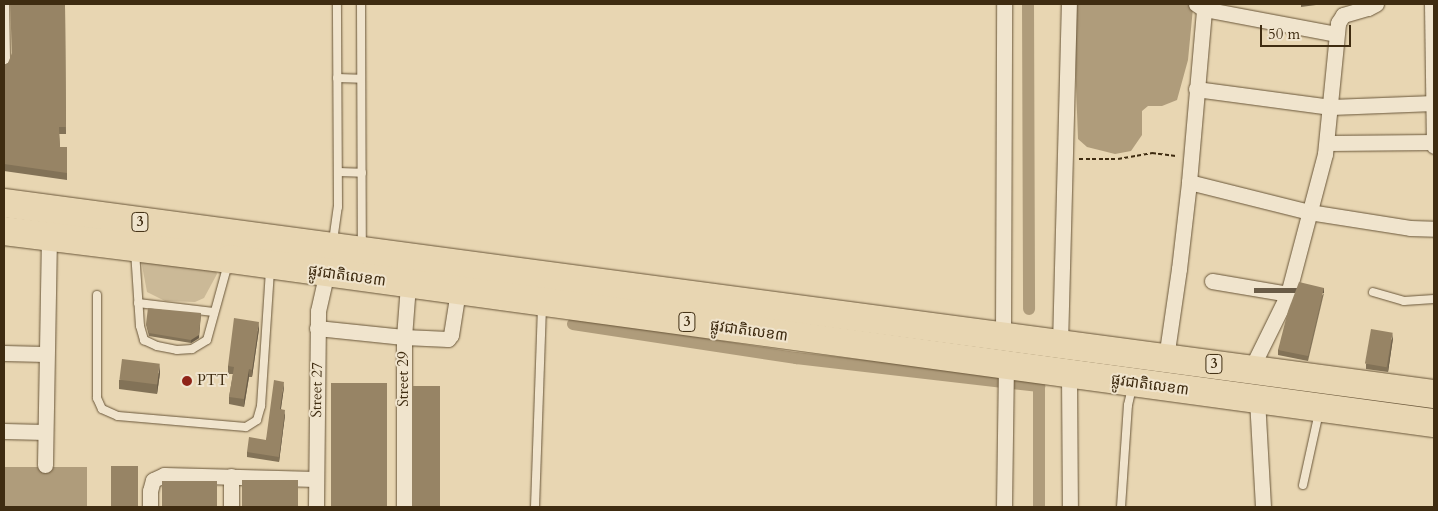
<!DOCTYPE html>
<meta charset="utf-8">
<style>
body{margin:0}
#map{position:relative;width:1438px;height:511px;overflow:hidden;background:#e8d6b2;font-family:Cardo,"Noto Sans Khmer",serif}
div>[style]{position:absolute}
.green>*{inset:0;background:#cbb997}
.water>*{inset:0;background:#af9c7b;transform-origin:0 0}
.canal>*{height:12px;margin:-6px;padding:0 6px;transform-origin:6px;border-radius:6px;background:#af9c7b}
.path>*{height:2px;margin-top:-1px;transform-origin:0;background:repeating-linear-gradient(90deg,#3f2c11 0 4px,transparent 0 6.5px)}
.roads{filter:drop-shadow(0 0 1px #695639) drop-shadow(0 0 1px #695639)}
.lane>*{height:8px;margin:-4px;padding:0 4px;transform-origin:4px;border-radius:4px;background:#f0e4cd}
.street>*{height:15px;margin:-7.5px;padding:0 7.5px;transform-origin:7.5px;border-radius:7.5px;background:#f0e4cd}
.highway>*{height:28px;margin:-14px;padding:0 14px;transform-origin:14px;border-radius:14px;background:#e8d6b2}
.wall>*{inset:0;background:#827257}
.shaded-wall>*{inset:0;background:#6a5c47;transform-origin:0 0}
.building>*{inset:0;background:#978465;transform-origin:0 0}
.dots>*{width:14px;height:14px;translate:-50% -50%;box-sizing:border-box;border:2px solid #f0e4cd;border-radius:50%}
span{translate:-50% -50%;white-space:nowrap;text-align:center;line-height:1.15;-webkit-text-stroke:4px #f0e4cd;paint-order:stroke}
.shield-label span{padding:1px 4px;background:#f0e4cd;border:1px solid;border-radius:4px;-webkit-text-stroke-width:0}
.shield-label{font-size:14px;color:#3f2c11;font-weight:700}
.street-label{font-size:15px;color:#3f2c11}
.poi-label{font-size:15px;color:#3f2c11}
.left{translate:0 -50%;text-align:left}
.frame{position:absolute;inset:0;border:5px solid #3f2c11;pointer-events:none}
.scale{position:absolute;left:1260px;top:25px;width:91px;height:22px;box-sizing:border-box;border:2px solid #3f2c11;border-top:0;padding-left:6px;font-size:15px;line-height:18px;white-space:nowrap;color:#3f2c11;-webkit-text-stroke:4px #f0e4cd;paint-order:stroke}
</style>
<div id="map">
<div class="green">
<div style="clip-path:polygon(141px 260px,215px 269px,217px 274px,204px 298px,195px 302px,165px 301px,147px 292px)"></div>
</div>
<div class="water">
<div style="clip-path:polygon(1073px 4px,1190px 4px,1193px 8px,1188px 60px,1177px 100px,1162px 106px,1148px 106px,1142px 111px,1142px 135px,1131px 151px,1115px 154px,1087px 147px,1078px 139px)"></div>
<div style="left:87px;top:467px;width:40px;height:83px;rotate:90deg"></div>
</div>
<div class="canal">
<div style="left:1028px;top:4px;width:305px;rotate:89.8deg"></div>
<div style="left:573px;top:324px;width:226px;rotate:8.7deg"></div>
<div style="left:796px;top:358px;width:245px;rotate:6.6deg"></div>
<div style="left:1039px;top:386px;width:121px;rotate:90deg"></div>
</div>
<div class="path">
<div style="left:1079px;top:159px;width:39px"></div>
<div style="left:1118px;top:159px;width:35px;rotate:-10deg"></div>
<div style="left:1152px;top:153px;width:26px;rotate:7deg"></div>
</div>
<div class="roads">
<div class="lane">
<div style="left:361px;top:4px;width:243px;rotate:89.8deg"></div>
<div style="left:4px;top:66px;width:7px;rotate:-74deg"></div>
<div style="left:6px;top:59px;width:55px;rotate:-91deg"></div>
<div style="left:337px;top:78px;width:24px;rotate:2deg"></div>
<div style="left:338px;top:172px;width:24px;rotate:2deg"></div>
<div style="left:333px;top:241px;width:34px;rotate:-82deg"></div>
<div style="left:338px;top:207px;width:203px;rotate:-90.3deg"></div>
<div style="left:135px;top:251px;width:75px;rotate:86.2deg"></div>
<div style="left:140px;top:326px;width:15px;rotate:74deg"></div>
<div style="left:144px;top:340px;width:14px;rotate:25deg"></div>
<div style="left:157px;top:346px;width:20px;rotate:11deg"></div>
<div style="left:177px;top:350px;width:15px;rotate:-4deg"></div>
<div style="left:192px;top:349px;width:17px;rotate:-31deg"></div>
<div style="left:207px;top:340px;width:79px;rotate:-74.6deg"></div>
<div style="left:1373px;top:292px;width:32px;rotate:16deg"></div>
<div style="left:1404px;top:301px;width:30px;rotate:-4deg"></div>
<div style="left:97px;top:295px;width:103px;rotate:90deg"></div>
<div style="left:97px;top:398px;width:12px;rotate:66deg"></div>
<div style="left:102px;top:409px;width:17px;rotate:24deg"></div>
<div style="left:118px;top:416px;width:128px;rotate:4.9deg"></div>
<div style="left:246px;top:427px;width:13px;rotate:-32deg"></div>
<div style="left:257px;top:420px;width:15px;rotate:-74deg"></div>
<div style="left:261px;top:406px;width:136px;rotate:-86.2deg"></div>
<div style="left:138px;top:303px;width:76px;rotate:6.8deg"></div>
<div style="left:1303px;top:485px;width:75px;rotate:-77.6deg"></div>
<div style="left:535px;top:507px;width:200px;rotate:-88deg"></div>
<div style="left:1121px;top:507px;width:102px;rotate:-86.1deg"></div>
<div style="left:1128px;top:405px;width:17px;rotate:-77deg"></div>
</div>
<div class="street">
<div style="left:1196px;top:4px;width:9px;rotate:32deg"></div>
<div style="left:1204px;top:9px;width:134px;rotate:10.7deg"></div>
<div style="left:1432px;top:4px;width:142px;rotate:89.2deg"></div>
<div style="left:1196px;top:89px;width:136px;rotate:7.6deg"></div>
<div style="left:1331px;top:107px;width:103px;rotate:-2.2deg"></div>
<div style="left:1327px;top:143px;width:107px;rotate:-0.5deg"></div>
<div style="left:1189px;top:182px;width:124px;rotate:14deg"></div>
<div style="left:1309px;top:212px;width:102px;rotate:9deg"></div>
<div style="left:1410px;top:228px;width:24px;rotate:2deg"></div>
<div style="left:1212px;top:281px;width:77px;rotate:9.7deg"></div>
<div style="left:408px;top:285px;width:52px;rotate:94.4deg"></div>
<div style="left:404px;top:337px;width:44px;rotate:2.6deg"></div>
<div style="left:448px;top:339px;width:5px;rotate:-53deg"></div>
<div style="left:451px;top:335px;width:45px;rotate:-81deg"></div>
<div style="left:317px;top:328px;width:87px;rotate:5.9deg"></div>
<div style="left:404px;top:337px;width:170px;rotate:90deg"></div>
<div style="left:1003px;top:336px;width:332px;rotate:-89.8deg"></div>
<div style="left:1060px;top:344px;width:340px;rotate:-88.5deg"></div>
<div style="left:4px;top:353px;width:41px;rotate:1.4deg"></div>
<div style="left:1166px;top:358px;width:90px;rotate:-81.7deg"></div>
<div style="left:1179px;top:269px;width:88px;rotate:-83.4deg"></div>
<div style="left:1189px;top:182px;width:174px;rotate:-85deg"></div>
<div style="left:1251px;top:369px;width:84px;rotate:-63.7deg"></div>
<div style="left:1288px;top:294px;width:145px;rotate:-75.2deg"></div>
<div style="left:1325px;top:154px;width:132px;rotate:-84.3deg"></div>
<div style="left:1338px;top:23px;width:9px;rotate:-58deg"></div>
<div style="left:1343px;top:15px;width:26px;rotate:-16deg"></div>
<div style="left:1368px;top:8px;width:9px;rotate:-27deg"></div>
<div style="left:1069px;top:374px;width:133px;rotate:89.6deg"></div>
<div style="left:1257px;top:399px;width:108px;rotate:86.8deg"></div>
<div style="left:4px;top:431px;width:41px;rotate:1.4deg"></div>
<div style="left:45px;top:465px;width:228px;rotate:-89deg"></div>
<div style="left:231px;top:476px;width:31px;rotate:90deg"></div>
<div style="left:150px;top:507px;width:16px;rotate:-90deg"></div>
<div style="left:150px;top:491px;width:11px;rotate:-75deg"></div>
<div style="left:153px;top:480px;width:12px;rotate:-24deg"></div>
<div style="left:164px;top:475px;width:152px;rotate:1.5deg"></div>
<div style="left:316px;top:507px;width:196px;rotate:-89.4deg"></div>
<div style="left:318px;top:311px;width:45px;rotate:-77.2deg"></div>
<div style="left:1004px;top:507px;width:142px;rotate:-89.2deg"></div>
</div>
<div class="highway">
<div style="left:4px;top:203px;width:1443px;rotate:7.61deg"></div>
<div style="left:4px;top:231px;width:228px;rotate:7.1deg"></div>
<div style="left:230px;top:259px;width:1215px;rotate:7.76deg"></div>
</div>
</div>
<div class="wall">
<div style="clip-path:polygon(65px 4px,66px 134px,59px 134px,60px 147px,67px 147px,67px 180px,4px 171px,4px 65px,8px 63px)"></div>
<div style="clip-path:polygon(1301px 4px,1316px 4px,1316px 5px,1301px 7px)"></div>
<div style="clip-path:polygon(1324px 293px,1308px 361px,1278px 355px,1278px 350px)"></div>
<div style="clip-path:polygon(146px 324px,199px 338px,191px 343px,149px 336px)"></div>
<div style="clip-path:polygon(259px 329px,252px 377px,249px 377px,244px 407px,229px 404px,229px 397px,233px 374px,228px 374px,228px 366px)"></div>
<div style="clip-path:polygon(1393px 338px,1388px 372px,1366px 369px,1366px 364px)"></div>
<div style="clip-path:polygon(160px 373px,157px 394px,119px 389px,119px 380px)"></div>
<div style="clip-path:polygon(284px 387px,281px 409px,285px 415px,279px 462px,247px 457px,247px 452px,266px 440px)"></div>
</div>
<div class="shaded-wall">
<div style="left:1324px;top:288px;width:5px;height:70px;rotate:90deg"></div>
<div style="clip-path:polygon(201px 313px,199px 338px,191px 343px,191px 340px)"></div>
<div style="clip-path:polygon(259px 322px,259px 329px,252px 377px,252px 370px)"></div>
<div style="clip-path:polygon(1393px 333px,1393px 338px,1388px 372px,1388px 367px)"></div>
<div style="clip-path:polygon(160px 364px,160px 373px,157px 394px,157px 386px)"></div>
<div style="clip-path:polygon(249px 369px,249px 377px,244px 407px,244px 399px)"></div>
<div style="clip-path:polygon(284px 382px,284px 387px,280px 414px,280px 409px)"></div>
<div style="clip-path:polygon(285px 410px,285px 415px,279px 462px,279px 457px)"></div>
</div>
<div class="building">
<div style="clip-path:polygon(10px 4px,65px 4px,66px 127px,59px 127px,60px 147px,67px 147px,67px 173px,4px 164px,4px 65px,8px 63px,12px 53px)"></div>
<div style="clip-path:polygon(1299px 282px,1324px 288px,1308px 356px,1278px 350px,1288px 311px)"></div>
<div style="clip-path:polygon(148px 308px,201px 313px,199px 335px,191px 340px,149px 333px,146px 324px)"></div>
<div style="clip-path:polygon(234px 318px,259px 322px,252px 370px,249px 369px,244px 399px,229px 397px,234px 367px,228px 366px)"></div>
<div style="left:1371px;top:329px;width:22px;height:35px;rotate:10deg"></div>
<div style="left:122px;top:359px;width:38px;height:21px;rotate:7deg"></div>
<div style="clip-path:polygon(274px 380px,284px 382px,280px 409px,285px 410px,279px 457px,247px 452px,249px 437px,266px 440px)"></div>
<div style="left:331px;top:383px;width:56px;height:124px"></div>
<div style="left:413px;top:386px;width:27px;height:121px"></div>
<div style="left:111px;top:466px;width:27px;height:41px"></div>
<div style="left:242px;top:480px;width:56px;height:27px"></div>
<div style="left:162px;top:481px;width:55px;height:26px"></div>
</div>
<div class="dots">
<div style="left:187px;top:381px;background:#8f2418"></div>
</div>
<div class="shield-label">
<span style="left:140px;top:222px">3</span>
<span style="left:687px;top:322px">3</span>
<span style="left:1214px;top:364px">3</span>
</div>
<div class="street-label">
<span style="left:347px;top:276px;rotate:8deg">ផ្លូវជាតិលេខ៣</span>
<span style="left:749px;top:331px;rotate:8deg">ផ្លូវជាតិលេខ៣</span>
<span style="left:404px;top:379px;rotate:-90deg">Street 29</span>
<span style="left:1150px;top:385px;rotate:8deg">ផ្លូវជាតិលេខ៣</span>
<span style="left:317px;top:390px;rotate:-89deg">Street 27</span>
</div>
<div class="poi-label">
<span class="left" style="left:197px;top:381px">PTT</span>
</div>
<div class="frame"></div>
<div class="scale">50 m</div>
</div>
